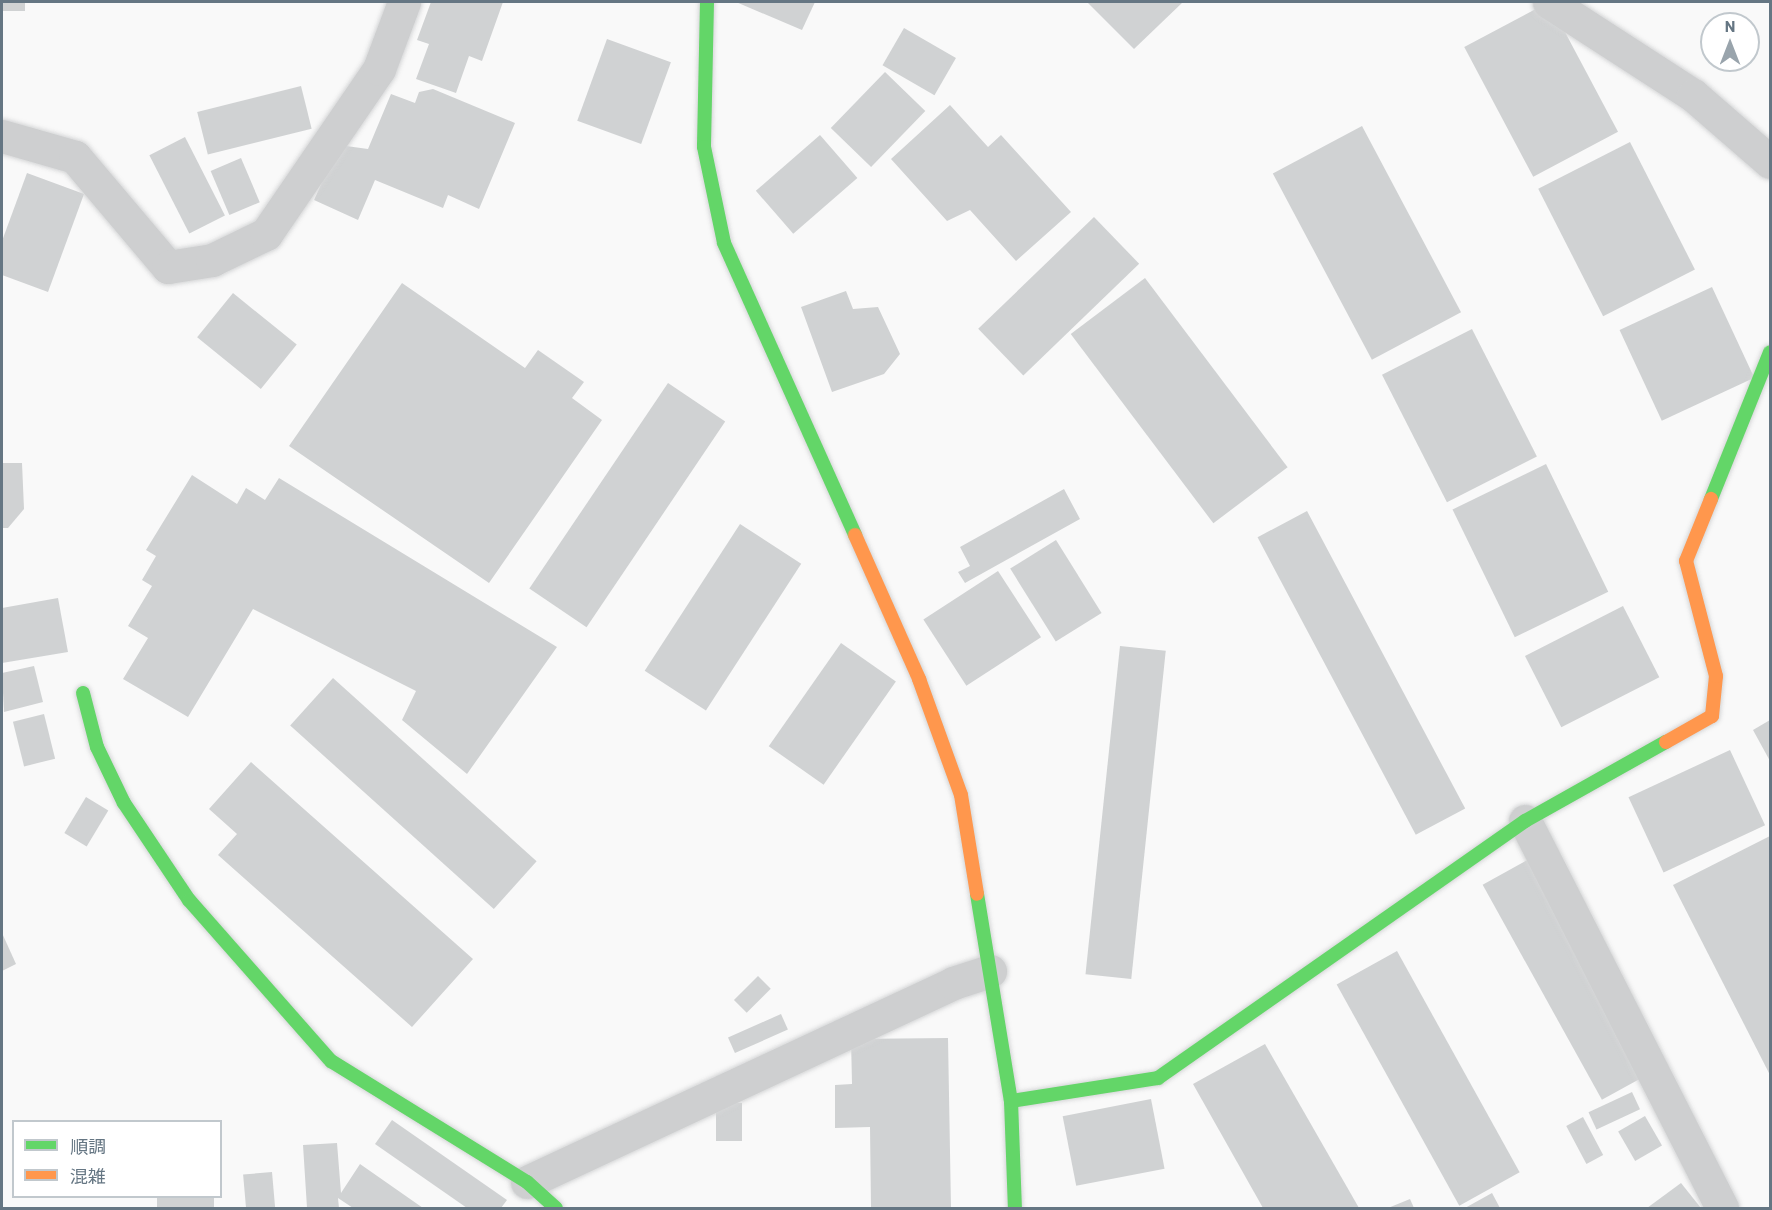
<!DOCTYPE html>
<meta charset="utf-8">
<style>
body{margin:0}
#map{position:relative;width:1772px;height:1210px;overflow:hidden;background:#f9f9f9;font-family:Barlow,"Noto Sans JP",sans-serif}
div>[style]{position:absolute}
.building>*{inset:0;background:#d0d2d3;transform-origin:0 0}
.roads{filter:drop-shadow(0 0 2px #d5d6d7) drop-shadow(0 0 2px #d5d6d7)}
.street>*{height:33px;margin:-16.5px;padding:0 16.5px;transform-origin:16.5px;border-radius:16.5px;background:#cecfd0}
.fast>*{height:14px;margin:-7px;padding:0 7px;transform-origin:7px;border-radius:7px;background:#63d668}
.slow>*{height:14px;margin:-7px;padding:0 7px;transform-origin:7px;border-radius:7px;background:#ff974d}
span{translate:-50% -50%;white-space:nowrap;text-align:center;line-height:1.15;-webkit-text-stroke:6px #fff;paint-order:stroke}
.frame{position:absolute;inset:0;border:3px solid #657683;pointer-events:none}
.legend{position:absolute;left:12px;top:1120px;width:210px;height:78px;box-sizing:border-box;background:#fff;border:2px solid #c1c8cd;margin:0;padding:8px 10px;list-style:none;font-size:18px;color:#657683}
.legend li{display:flex;align-items:center;gap:12px;height:30px}
.legend b{width:30px;border:2px solid #c1c8cd}
.north{position:absolute;left:1700px;top:12px;width:60px;height:60px;box-sizing:border-box;background:#fff;border:2px solid #c1c8cd;border-radius:50%;rotate:0deg;font-size:16px;font-weight:700;line-height:24px;text-align:center;color:#657683}
.north::after{content:'';display:block;margin:auto;width:21px;height:27px;background:#99a4ac;clip-path:polygon(50% 0,100% 100%,50% 72%,0 100%)}
</style>
<div id="map">
<div class="building">
<div style="left:2px;top:2px;width:23px;height:9px"></div>
<div style="clip-path:polygon(431px 2px,503px 2px,482px 61px,469px 56px,456px 93px,416px 79px,429px 44px,417px 40px)"></div>
<div style="clip-path:polygon(736px 2px,815px 2px,802px 30px)"></div>
<div style="clip-path:polygon(1087px 2px,1183px 2px,1134px 49px)"></div>
<div style="left:1549px;top:2px;width:147px;height:96px;rotate:62deg"></div>
<div style="left:904px;top:28px;width:60px;height:43px;rotate:30deg"></div>
<div style="left:607px;top:39px;width:68px;height:87px;rotate:20deg"></div>
<div style="left:885px;top:72px;width:56px;height:78px;rotate:44deg"></div>
<div style="left:301px;top:86px;width:44px;height:107px;rotate:76deg"></div>
<div style="clip-path:polygon(433px 89px,515px 123px,479px 209px,448px 195px,443px 208px,375px 180px,358px 220px,314px 200px,339px 145px,368px 149px,391px 94px,415px 103px,419px 92px)"></div>
<div style="clip-path:polygon(950px 105px,988px 147px,1001px 135px,1071px 212px,1016px 261px,970px 210px,947px 221px,891px 159px)"></div>
<div style="left:1362px;top:126px;width:211px;height:101px;rotate:62deg"></div>
<div style="left:820px;top:135px;width:57px;height:85px;rotate:49deg"></div>
<div style="left:185px;top:137px;width:88px;height:40px;rotate:63deg"></div>
<div style="left:1630px;top:142px;width:143px;height:103px;rotate:63deg"></div>
<div style="left:241px;top:158px;width:48px;height:33px;rotate:67deg"></div>
<div style="clip-path:polygon(27px 173px,84px 194px,48px 292px,2px 275px,2px 241px)"></div>
<div style="left:1094px;top:217px;width:65px;height:161px;rotate:46deg"></div>
<div style="left:1145px;top:278px;width:237px;height:93px;rotate:53deg"></div>
<div style="clip-path:polygon(402px 283px,525px 368px,538px 350px,584px 382px,572px 398px,602px 420px,489px 583px,289px 446px)"></div>
<div style="left:1712px;top:287px;width:100px;height:102px;rotate:65deg"></div>
<div style="clip-path:polygon(846px 291px,853px 309px,878px 307px,900px 354px,884px 374px,832px 392px,801px 307px)"></div>
<div style="left:233px;top:293px;width:82px;height:57px;rotate:39deg"></div>
<div style="left:1472px;top:329px;width:143px;height:101px;rotate:63deg"></div>
<div style="left:668px;top:383px;width:69px;height:248px;rotate:34deg"></div>
<div style="clip-path:polygon(2px 463px,22px 463px,24px 509px,8px 528px,2px 528px)"></div>
<div style="left:1546px;top:464px;width:142px;height:104px;rotate:64deg"></div>
<div style="clip-path:polygon(192px 475px,237px 504px,246px 488px,265px 500px,279px 478px,557px 647px,467px 774px,402px 720px,416px 691px,253px 609px,188px 717px,123px 679px,148px 638px,128px 626px,152px 586px,142px 580px,156px 556px,146px 550px)"></div>
<div style="clip-path:polygon(1064px 489px,1080px 519px,965px 583px,958px 572px,970px 566px,960px 547px)"></div>
<div style="left:1307px;top:511px;width:337px;height:56px;rotate:62deg"></div>
<div style="left:740px;top:524px;width:73px;height:175px;rotate:33deg"></div>
<div style="left:1056px;top:540px;width:86px;height:54px;rotate:58deg"></div>
<div style="left:998px;top:571px;width:79px;height:89px;rotate:57deg"></div>
<div style="clip-path:polygon(58px 598px,68px 652px,2px 663px,2px 608px)"></div>
<div style="left:1623px;top:606px;width:80px;height:110px;rotate:63deg"></div>
<div style="left:841px;top:643px;width:67px;height:126px;rotate:35deg"></div>
<div style="left:1120px;top:646px;width:46px;height:330px;rotate:6deg"></div>
<div style="clip-path:polygon(34px 666px,43px 702px,4px 712px,2px 673px)"></div>
<div style="left:333px;top:678px;width:274px;height:64px;rotate:42deg"></div>
<div style="left:44px;top:714px;width:46px;height:32px;rotate:76deg"></div>
<div style="clip-path:polygon(1770px 720px,1770px 761px,1753px 730px)"></div>
<div style="left:1730px;top:750px;width:83px;height:112px;rotate:65deg"></div>
<div style="clip-path:polygon(251px 762px,473px 959px,412px 1027px,218px 855px,237px 834px,209px 809px)"></div>
<div style="left:86px;top:797px;width:26px;height:42px;rotate:31deg"></div>
<div style="clip-path:polygon(1770px 836px,1770px 1075px,1673px 885px)"></div>
<div style="left:1529px;top:859px;width:246px;height:53px;rotate:61deg"></div>
<div style="clip-path:polygon(2px 933px,16px 964px,2px 971px)"></div>
<div style="left:1397px;top:951px;width:253px;height:69px;rotate:61deg"></div>
<div style="left:758px;top:976px;width:18px;height:34px;rotate:45deg"></div>
<div style="left:781px;top:1014px;width:17px;height:58px;rotate:66deg"></div>
<div style="clip-path:polygon(948px 1038px,951px 1208px,871px 1208px,870px 1127px,835px 1128px,835px 1085px,852px 1084px,851px 1039px)"></div>
<div style="clip-path:polygon(1265px 1044px,1359px 1208px,1263px 1208px,1193px 1084px)"></div>
<div style="left:1632px;top:1092px;width:19px;height:48px;rotate:65deg"></div>
<div style="left:1151px;top:1099px;width:71px;height:90px;rotate:79deg"></div>
<div style="left:716px;top:1103px;width:26px;height:38px"></div>
<div style="left:1645px;top:1116px;width:34px;height:31px;rotate:60deg"></div>
<div style="left:1583px;top:1117px;width:43px;height:19px;rotate:62deg"></div>
<div style="clip-path:polygon(392px 1120px,507px 1200px,501px 1208px,467px 1208px,375px 1144px)"></div>
<div style="clip-path:polygon(337px 1143px,341px 1193px,360px 1164px,423px 1208px,353px 1208px,338px 1198px,339px 1208px,307px 1208px,303px 1145px)"></div>
<div style="left:272px;top:1172px;width:36px;height:29px;rotate:85deg"></div>
<div style="clip-path:polygon(1681px 1183px,1701px 1208px,1647px 1208px)"></div>
<div style="clip-path:polygon(1492px 1193px,1500px 1208px,1465px 1208px)"></div>
<div style="left:157px;top:1196px;width:57px;height:12px"></div>
<div style="clip-path:polygon(1410px 1199px,1414px 1208px,1388px 1208px)"></div>
</div>
<div class="roads">
<div class="street">
<div style="left:1549px;top:2px;width:171px;rotate:32.9deg"></div>
<div style="left:1693px;top:95px;width:102px;rotate:41deg"></div>
<div style="left:2px;top:136px;width:76px;rotate:16deg"></div>
<div style="left:75px;top:157px;width:144px;rotate:49.8deg"></div>
<div style="left:168px;top:267px;width:45px;rotate:-9deg"></div>
<div style="left:212px;top:260px;width:60px;rotate:-25.7deg"></div>
<div style="left:266px;top:234px;width:200px;rotate:-55.6deg"></div>
<div style="left:379px;top:69px;width:72px;rotate:-69.5deg"></div>
<div style="left:1525px;top:821px;width:434px;rotate:63deg"></div>
<div style="left:527px;top:1182px;width:470px;rotate:-25deg"></div>
<div style="left:953px;top:983px;width:39px;rotate:-18deg"></div>
</div>
<div class="fast">
<div style="left:707px;top:2px;width:145px;rotate:91.2deg"></div>
<div style="left:704px;top:147px;width:98px;rotate:78.2deg"></div>
<div style="left:724px;top:243px;width:320px;rotate:65.8deg"></div>
<div style="left:1711px;top:499px;width:158px;rotate:-68.1deg"></div>
<div style="left:83px;top:693px;width:56px;rotate:75.5deg"></div>
<div style="left:97px;top:747px;width:62px;rotate:64.3deg"></div>
<div style="left:124px;top:803px;width:117px;rotate:56.2deg"></div>
<div style="left:189px;top:900px;width:215px;rotate:48.6deg"></div>
<div style="left:331px;top:1061px;width:230px;rotate:31.7deg"></div>
<div style="left:527px;top:1182px;width:39px;rotate:42deg"></div>
<div style="left:977px;top:894px;width:210px;rotate:80.7deg"></div>
<div style="left:1011px;top:1101px;width:107px;rotate:87.9deg"></div>
<div style="left:1011px;top:1101px;width:149px;rotate:-8.9deg"></div>
<div style="left:1158px;top:1078px;width:448px;rotate:-35deg"></div>
<div style="left:1525px;top:821px;width:162px;rotate:-29.3deg"></div>
</div>
<div class="slow">
<div style="left:855px;top:535px;width:158px;rotate:66deg"></div>
<div style="left:919px;top:679px;width:123px;rotate:70.1deg"></div>
<div style="left:961px;top:795px;width:100px;rotate:80.8deg"></div>
<div style="left:1666px;top:742px;width:53px;rotate:-29.5deg"></div>
<div style="left:1712px;top:716px;width:40px;rotate:-84.3deg"></div>
<div style="left:1716px;top:676px;width:119px;rotate:-104.6deg"></div>
<div style="left:1686px;top:561px;width:67px;rotate:-68deg"></div>
</div>
</div>
<div class="frame"></div>
<ul class="legend">
<li><b style="height:8px;background:#63d668"></b>順調</li>
<li><b style="height:8px;background:#ff974d"></b>混雑</li>
</ul>
<div class="north">N</div>
</div>
